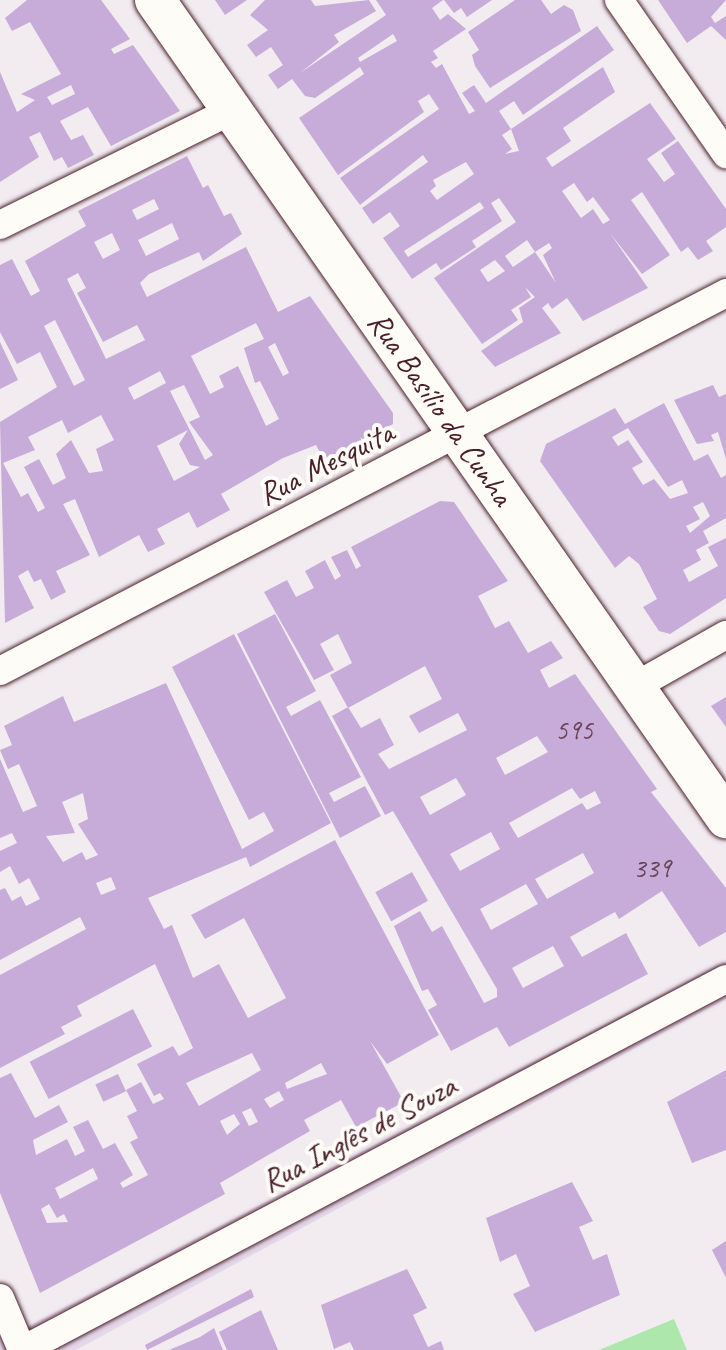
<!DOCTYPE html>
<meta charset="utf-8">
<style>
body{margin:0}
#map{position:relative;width:726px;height:1350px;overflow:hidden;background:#f2ecf1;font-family:Caveat,sans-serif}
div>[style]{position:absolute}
.built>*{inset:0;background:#e5d8ea}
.green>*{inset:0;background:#aee7ac}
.building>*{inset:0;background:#c7abd8;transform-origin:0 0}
.roads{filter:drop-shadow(0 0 2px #4a1f2b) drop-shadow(0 0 2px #4a1f2b)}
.street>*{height:28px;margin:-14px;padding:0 14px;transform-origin:14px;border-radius:14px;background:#fdfcf7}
.secondary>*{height:40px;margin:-20px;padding:0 20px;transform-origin:20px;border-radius:20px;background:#fdfcf7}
span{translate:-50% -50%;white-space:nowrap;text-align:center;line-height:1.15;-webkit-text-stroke:8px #fdfcf7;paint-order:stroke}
.number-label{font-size:28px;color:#694256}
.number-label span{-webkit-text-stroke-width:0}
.street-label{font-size:32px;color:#4a1f2b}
</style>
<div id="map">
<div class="built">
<div style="clip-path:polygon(726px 961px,726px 999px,76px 1350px,0 1350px,0 1341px)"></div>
</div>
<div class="green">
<div style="clip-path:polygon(674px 1319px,687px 1350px,599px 1350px)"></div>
</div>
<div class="building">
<div style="clip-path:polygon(evenodd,27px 0,101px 0,130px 39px,111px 49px,114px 54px,133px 45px,180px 111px,111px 146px,88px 107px,60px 121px,71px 140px,83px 135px,94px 155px,68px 168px,62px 157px,54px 161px,40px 132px,29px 137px,39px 157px,0 182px,0 72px,17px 112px,35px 100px,21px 94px,61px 74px,30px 22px,12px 31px,5px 18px,27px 0,71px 85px,75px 94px,52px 105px,47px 97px,71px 85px)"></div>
<div style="clip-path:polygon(215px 0,247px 0,225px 15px)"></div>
<div style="clip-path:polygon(evenodd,265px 0,311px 0,315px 6px,369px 0,376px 11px,334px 35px,339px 42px,300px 73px,386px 15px,376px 0,443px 0,432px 8px,440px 20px,448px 14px,466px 29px,433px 51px,438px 58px,431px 62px,436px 68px,442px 64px,469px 114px,475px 111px,462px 93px,474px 85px,486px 103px,597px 26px,614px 50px,523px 115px,514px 101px,499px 111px,511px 129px,502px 135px,512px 149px,505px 154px,519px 151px,511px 129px,603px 67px,615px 92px,563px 128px,571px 141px,546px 158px,552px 167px,650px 103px,676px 139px,647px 159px,664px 182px,675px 174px,661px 153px,678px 141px,726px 209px,726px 227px,706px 241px,713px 251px,698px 260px,688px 247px,681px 252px,642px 192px,631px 200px,670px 255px,642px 274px,610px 233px,648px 288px,583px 321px,567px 298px,552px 309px,548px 303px,542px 308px,561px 333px,495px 367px,481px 351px,523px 322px,519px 308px,535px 297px,525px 287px,531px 297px,511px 310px,518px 320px,482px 344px,434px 278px,516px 222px,499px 198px,491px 203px,502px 221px,472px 241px,476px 247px,441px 270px,436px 263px,412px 279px,383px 238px,400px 226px,390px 212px,373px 224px,362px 208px,428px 162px,423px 155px,360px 205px,340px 178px,439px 109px,429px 94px,418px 101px,424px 112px,338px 175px,299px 118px,364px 74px,360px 67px,315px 98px,305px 96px,292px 79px,278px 89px,268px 75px,283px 65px,271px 47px,256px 57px,247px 45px,268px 30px,250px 15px,265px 0,393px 34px,397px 41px,360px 62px,358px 58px,393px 34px,265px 0,466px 162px,474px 174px,437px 200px,430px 191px,436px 186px,433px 180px,466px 162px,265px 0,574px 183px,587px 202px,593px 197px,610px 220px,603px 224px,593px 209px,581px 218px,562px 191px,574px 183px,265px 0,480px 202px,484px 208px,408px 257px,404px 251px,480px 202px,265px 0,527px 240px,535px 252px,513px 267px,505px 256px,527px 240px,265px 0,549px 243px,552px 248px,543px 255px,556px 283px,535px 252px,549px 243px,265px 0,495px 260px,505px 271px,488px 282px,480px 270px,495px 260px)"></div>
<div style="clip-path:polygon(444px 0,492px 0,467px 17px,461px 8px,454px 13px)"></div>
<div style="clip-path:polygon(515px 0,541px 0,551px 14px,564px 5px,573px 10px,581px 31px,490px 88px,475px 66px,472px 55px,479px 50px,468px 32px)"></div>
<div style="clip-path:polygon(658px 0,726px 0,711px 17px,715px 23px,726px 16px,726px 40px,711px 26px,687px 43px)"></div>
<div style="clip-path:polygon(evenodd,187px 156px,203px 188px,208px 185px,224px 216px,231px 213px,242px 234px,203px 261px,199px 252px,149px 274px,140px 283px,147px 297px,246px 247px,278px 312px,310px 296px,393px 413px,393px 424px,324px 460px,316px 445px,283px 458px,221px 494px,230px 510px,197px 528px,189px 512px,157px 529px,165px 544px,148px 552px,139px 535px,99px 557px,75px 499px,63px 504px,90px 555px,56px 571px,66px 592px,51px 600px,41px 579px,34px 582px,28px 570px,18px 576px,34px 608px,5px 623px,0 422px,57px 387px,40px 352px,17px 364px,0 332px,0 265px,12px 259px,31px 296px,40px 291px,25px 261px,86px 226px,78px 211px,187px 156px,154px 199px,159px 209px,137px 220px,132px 210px,154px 199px,187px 156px,172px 223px,179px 239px,146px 256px,138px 240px,172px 223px,187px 156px,112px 233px,120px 250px,103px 259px,94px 242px,112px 233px,187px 156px,78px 273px,86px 288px,77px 293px,103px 342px,137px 325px,145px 340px,106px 359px,67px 279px,78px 273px,187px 156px,55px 320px,85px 380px,74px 386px,44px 326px,55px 320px,187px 156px,256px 323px,264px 339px,244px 348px,255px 383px,260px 381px,279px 419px,266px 426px,238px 366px,219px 376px,224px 387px,210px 394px,191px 356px,256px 323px,187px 156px,275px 343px,289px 373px,283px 376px,268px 347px,275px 343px,187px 156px,160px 371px,166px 383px,134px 400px,128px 388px,160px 371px,187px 156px,184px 385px,200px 417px,189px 422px,213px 455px,205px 460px,170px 391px,184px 385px,187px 156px,101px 415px,114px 440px,96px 449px,103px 471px,89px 473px,71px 440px,56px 454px,66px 478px,53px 485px,39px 459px,24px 467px,45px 508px,38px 512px,28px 493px,21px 497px,3px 463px,35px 450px,28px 437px,62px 420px,68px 433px,101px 415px,187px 156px,188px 430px,179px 444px,190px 465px,200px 467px,174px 481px,157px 446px,188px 430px)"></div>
<div style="clip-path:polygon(0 342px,18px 380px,0 389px)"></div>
<div style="clip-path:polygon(713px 385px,719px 397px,726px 394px,726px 459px,718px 432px,711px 435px,714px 441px,697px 444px,674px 400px)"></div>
<div style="clip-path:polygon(evenodd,664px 403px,694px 461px,708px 454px,721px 478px,726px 475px,726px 518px,703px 531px,709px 543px,696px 550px,701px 560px,683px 570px,689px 582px,718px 566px,708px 547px,726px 538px,726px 598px,670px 634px,659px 631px,643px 607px,657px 599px,639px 564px,629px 556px,615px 568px,540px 461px,546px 444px,615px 408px,625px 424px,664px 403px,628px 428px,668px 487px,682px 480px,688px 493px,670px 499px,654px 479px,643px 485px,632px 468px,643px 462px,628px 440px,618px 446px,612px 437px,628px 428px,664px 403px,703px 502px,710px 516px,690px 533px,686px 526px,700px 519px,693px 507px,703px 502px)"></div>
<div style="clip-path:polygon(evenodd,440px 501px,454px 502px,508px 581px,478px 596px,495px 628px,509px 621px,528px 653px,551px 641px,563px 658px,540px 670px,549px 688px,575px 674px,657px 789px,651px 792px,726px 888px,726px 932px,699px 947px,662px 891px,619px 919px,615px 912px,570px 937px,582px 957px,626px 933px,648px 974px,509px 1047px,497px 1027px,451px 1051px,428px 1010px,437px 1005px,428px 989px,422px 991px,394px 926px,420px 911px,432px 932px,442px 926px,484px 1003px,497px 997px,497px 989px,393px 811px,385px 815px,332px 716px,348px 707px,361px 728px,380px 718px,394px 745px,378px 754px,389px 769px,467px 730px,458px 713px,419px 733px,409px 716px,442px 699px,425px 666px,348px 708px,330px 675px,352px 663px,338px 634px,320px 644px,334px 670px,314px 680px,264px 592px,287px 580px,296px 597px,314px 588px,305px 571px,325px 560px,335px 580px,341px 576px,331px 557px,347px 550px,356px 569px,361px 566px,351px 547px,440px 501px,537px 736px,548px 752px,505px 775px,496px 758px,537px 736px,440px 501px,456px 778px,466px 795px,430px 815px,420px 797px,456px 778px,440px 501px,572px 788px,580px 799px,595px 791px,601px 803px,587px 810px,582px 803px,518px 838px,509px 823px,572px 788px,440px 501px,491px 832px,500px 849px,460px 871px,450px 854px,491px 832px,440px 501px,583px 853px,594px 873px,547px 899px,535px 879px,583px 853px,440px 501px,526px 884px,538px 904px,491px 930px,480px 909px,526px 884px,440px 501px,553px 946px,564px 966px,523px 988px,512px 968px,553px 946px)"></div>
<div style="clip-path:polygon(275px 614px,316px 691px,286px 707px,291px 716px,320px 700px,361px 777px,329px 793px,334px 802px,365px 786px,381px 816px,340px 838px,237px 634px)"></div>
<div style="clip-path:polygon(evenodd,234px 634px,331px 823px,250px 867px,246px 857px,148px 898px,164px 929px,172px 925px,193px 978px,219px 964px,248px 1018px,286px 998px,244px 918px,205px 939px,191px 915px,335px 840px,439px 1035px,387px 1064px,370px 1041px,404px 1102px,356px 1127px,341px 1100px,304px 1120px,310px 1131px,220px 1183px,225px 1194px,40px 1293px,0 1193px,0 1078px,11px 1073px,35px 1118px,59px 1105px,68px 1122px,33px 1140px,36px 1155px,67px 1139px,75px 1156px,85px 1151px,73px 1127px,88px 1120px,103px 1149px,115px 1143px,133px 1175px,120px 1183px,123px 1188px,148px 1175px,130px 1142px,138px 1138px,127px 1116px,137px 1111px,126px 1090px,141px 1082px,153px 1104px,164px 1099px,160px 1093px,154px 1096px,137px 1064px,173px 1046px,179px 1056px,193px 1048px,155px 964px,77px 1006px,82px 1016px,61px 1027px,65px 1034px,0 1068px,0 975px,86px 929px,80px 917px,0 960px,0 890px,5px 888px,12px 901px,21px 896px,26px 906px,40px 899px,29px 878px,19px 884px,10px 866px,0 872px,0 851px,17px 843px,12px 833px,0 838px,0 759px,23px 812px,37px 806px,19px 764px,8px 769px,0 750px,12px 745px,4px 726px,63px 696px,74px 722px,166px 683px,242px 849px,274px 831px,264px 812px,249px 820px,172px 667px,234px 634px,83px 793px,88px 819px,78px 824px,98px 855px,86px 860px,82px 852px,63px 862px,46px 836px,75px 833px,62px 802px,83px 793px,234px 634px,111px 877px,116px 889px,101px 895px,96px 883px,111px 877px,234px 634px,252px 1053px,261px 1070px,199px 1106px,186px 1083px,252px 1053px,234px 634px,321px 1063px,327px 1074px,287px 1089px,285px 1083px,321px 1063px,234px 634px,279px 1091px,284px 1100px,270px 1108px,264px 1099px,279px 1091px,234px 634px,251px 1108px,258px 1122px,249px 1126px,242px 1112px,251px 1108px,234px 634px,234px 1114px,240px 1124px,227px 1135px,220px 1121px,234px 1114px,234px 634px,93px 1168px,98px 1179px,60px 1199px,55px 1188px,93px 1168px,234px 634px,49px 1204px,57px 1218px,64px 1214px,68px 1222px,47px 1223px,41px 1209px,49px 1204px)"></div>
<div style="clip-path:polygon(726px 697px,726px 727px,711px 706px)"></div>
<div style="left:412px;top:872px;width:33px;height:42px;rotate:61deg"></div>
<div style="left:133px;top:1009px;width:42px;height:116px;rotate:63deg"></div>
<div style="clip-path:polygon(726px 1070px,726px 1150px,692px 1163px,667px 1102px)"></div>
<div style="left:118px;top:1074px;width:19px;height:25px;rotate:65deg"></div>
<div style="clip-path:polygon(572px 1182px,593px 1221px,579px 1227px,593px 1260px,607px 1254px,620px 1295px,535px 1332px,513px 1294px,530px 1286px,516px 1254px,500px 1262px,486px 1218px)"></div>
<div style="clip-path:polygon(726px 1241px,726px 1278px,712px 1250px)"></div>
<div style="clip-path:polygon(407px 1269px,427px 1308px,413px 1315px,428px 1347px,441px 1341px,444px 1350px,354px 1350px,350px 1342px,334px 1349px,321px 1305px)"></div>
<div style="clip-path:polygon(251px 1289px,254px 1297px,147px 1350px,145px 1345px)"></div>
<div style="clip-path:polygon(261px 1310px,278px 1350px,227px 1350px,219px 1332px)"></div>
<div style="clip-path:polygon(214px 1328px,223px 1350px,169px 1350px,200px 1337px)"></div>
</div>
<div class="roads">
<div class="street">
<div style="left:619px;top:0;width:188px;rotate:55.2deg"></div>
<div style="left:0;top:225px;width:258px;rotate:-26.3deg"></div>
<div style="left:0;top:671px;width:819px;rotate:-27.5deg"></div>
<div style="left:634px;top:687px;width:106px;rotate:-29.5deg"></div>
<div style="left:0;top:1298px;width:56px;rotate:67.1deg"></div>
<div style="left:23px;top:1350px;width:795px;rotate:-27.82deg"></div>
</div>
<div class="secondary">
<div style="left:155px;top:0;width:998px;rotate:55.08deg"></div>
</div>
</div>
<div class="number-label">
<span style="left:574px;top:730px">595</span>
<span style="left:652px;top:868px">339</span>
</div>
<div class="street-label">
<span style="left:440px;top:409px;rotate:55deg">Rua Basílio da Cunha</span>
<span style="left:326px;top:464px;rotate:-27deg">Rua Mesquita</span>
<span style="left:359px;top:1134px;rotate:-28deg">Rua Inglês de Souza</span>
</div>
</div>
